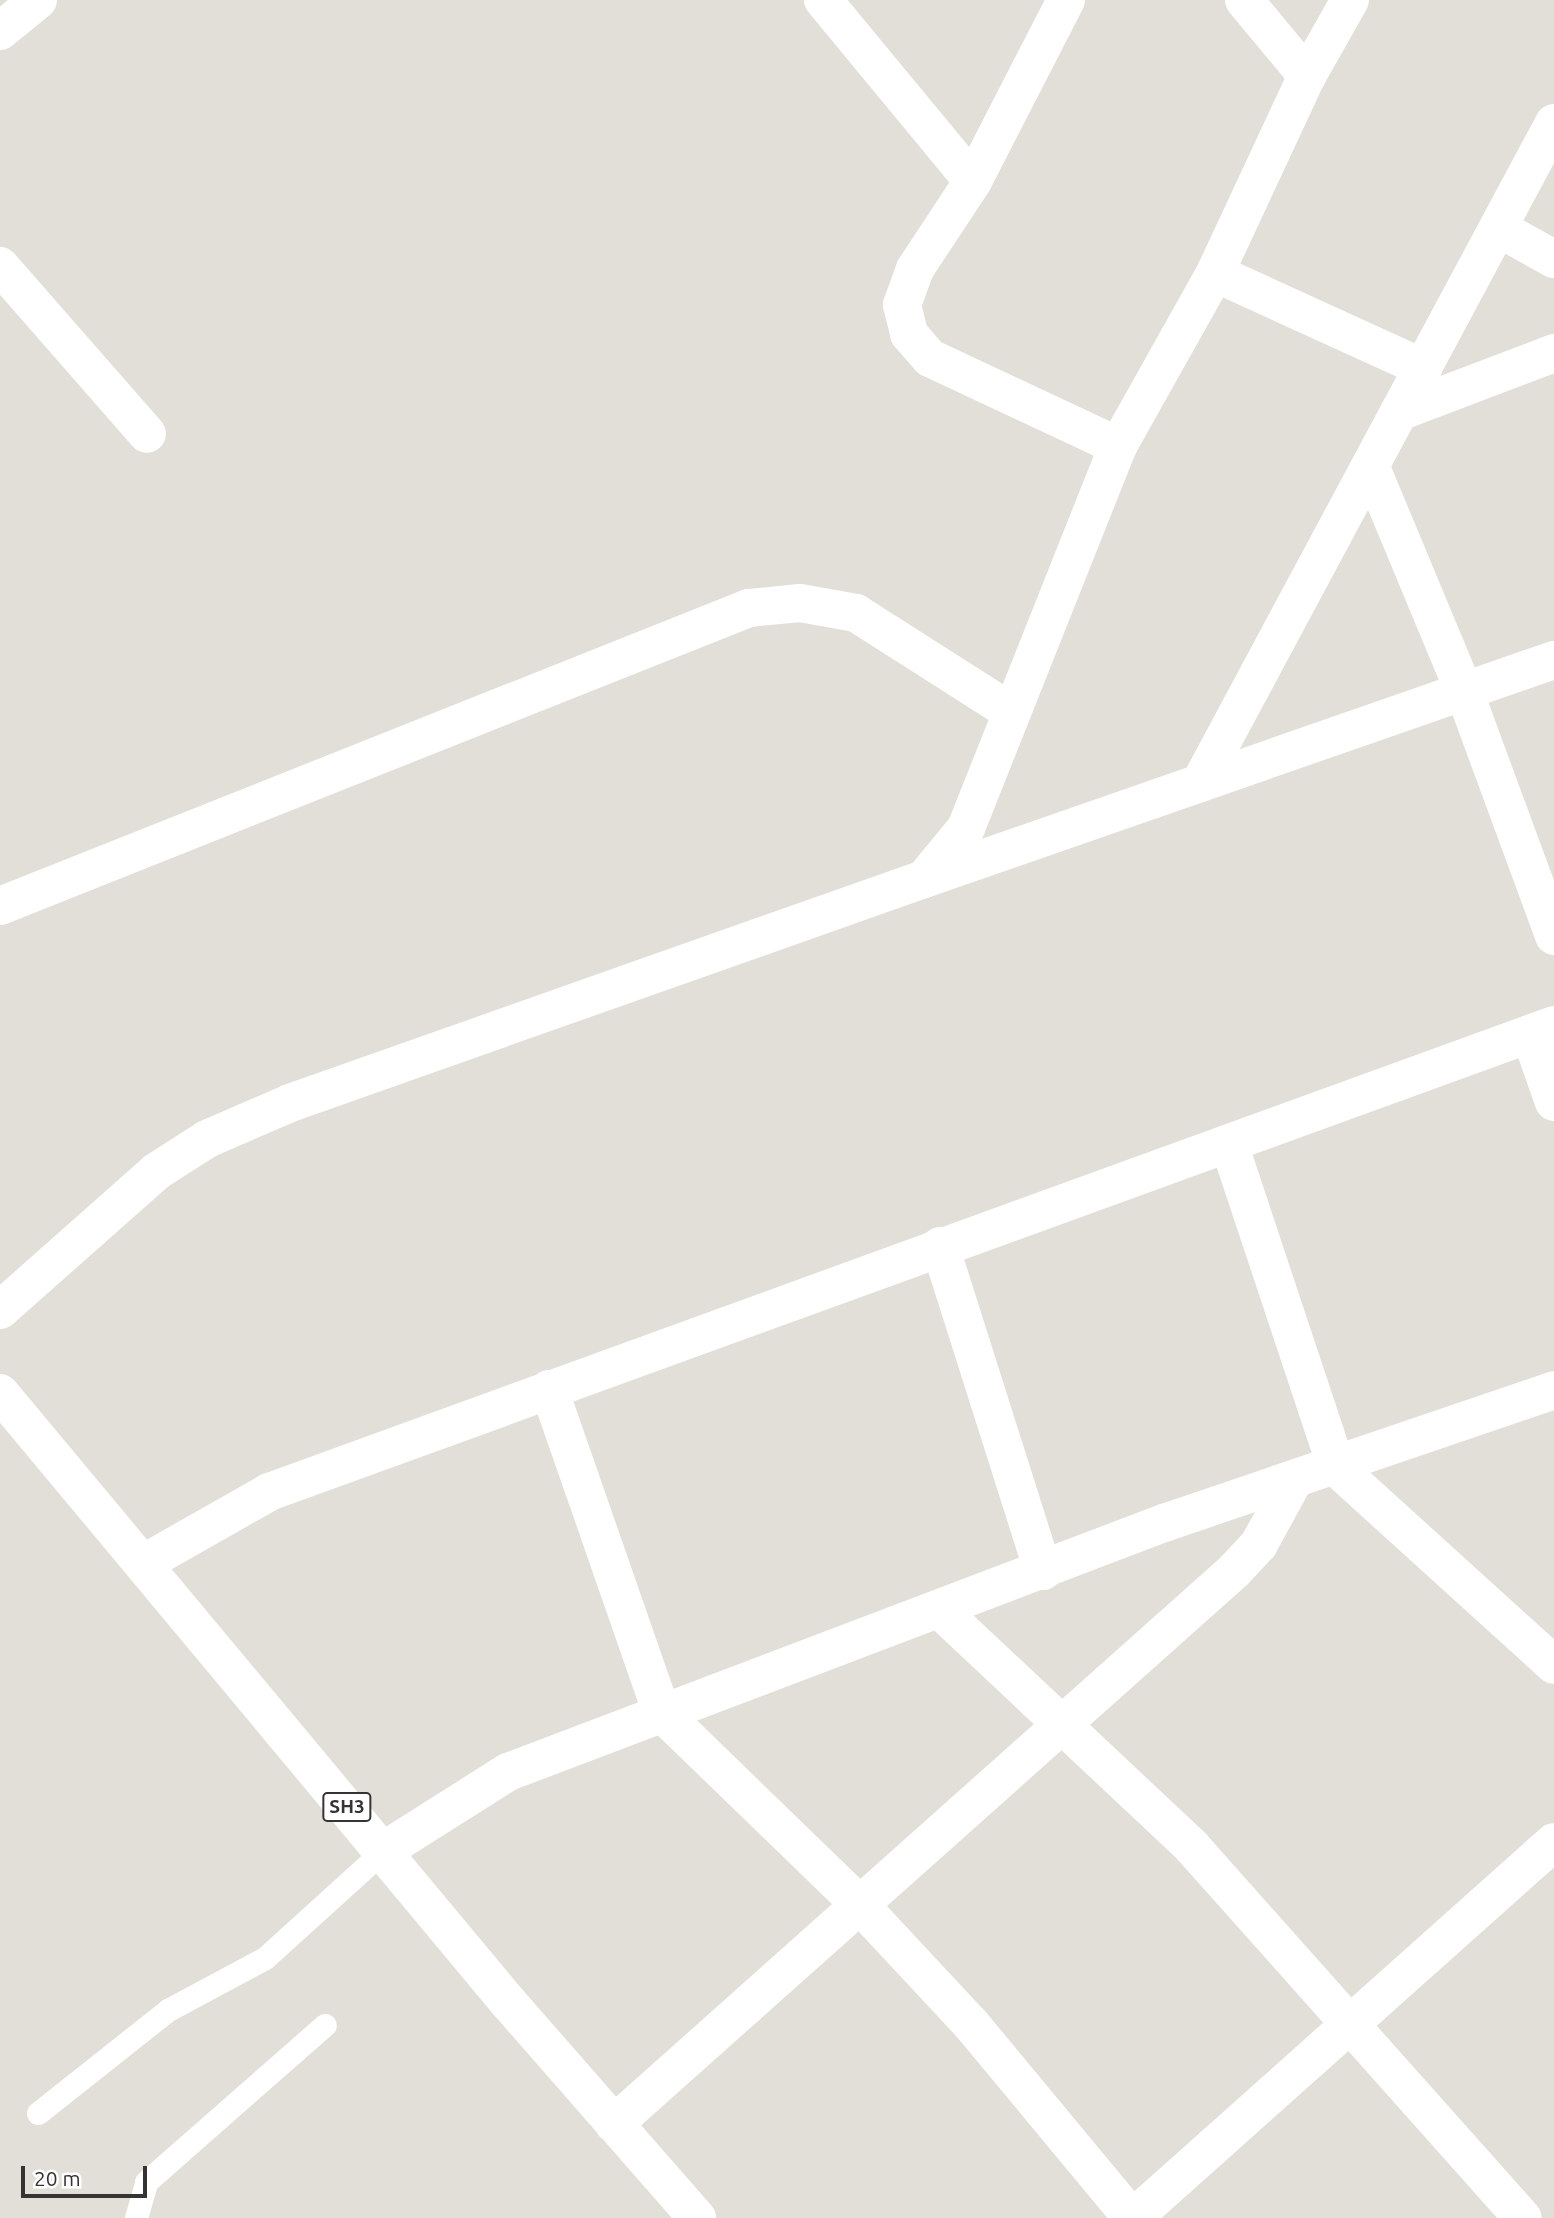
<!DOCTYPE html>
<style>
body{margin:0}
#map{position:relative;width:1554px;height:2218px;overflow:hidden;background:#e1dfd8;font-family:Ubuntu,sans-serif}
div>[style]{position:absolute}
.service>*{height:23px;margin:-11.5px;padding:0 11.5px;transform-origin:11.5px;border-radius:11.5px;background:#fff}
.minor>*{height:38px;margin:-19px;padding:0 19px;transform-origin:19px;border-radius:19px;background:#fff}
.primary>*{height:38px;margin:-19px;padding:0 19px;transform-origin:19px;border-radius:19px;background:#fff}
span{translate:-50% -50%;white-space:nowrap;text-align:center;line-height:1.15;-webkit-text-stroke:5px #fff;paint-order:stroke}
.shield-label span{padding:2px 5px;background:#fff;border:2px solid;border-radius:5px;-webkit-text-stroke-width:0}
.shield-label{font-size:19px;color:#353432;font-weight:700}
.scale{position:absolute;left:21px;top:2166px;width:126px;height:32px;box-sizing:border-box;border:4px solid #353432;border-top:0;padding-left:9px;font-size:21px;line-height:24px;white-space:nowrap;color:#353432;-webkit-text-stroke:5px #fff;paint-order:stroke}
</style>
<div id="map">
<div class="service">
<div style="left:38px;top:2113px;width:166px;rotate:-38.4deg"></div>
<div style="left:168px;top:2010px;width:110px;rotate:-28.2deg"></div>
<div style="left:265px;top:1958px;width:159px;rotate:-42.2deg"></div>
<div style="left:136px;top:2218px;width:37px;rotate:-74deg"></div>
<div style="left:146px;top:2182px;width:238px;rotate:-41.3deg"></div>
</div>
<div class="minor">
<div style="left:823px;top:0;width:235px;rotate:50.4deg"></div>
<div style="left:1066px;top:0;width:203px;rotate:117.2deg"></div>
<div style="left:973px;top:181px;width:105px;rotate:123.4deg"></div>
<div style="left:915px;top:269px;width:38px;rotate:110deg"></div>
<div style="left:902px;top:305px;width:30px;rotate:76deg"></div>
<div style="left:909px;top:334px;width:32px;rotate:49deg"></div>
<div style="left:930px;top:358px;width:208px;rotate:25.1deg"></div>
<div style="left:1244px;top:0;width:99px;rotate:50.3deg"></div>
<div style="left:0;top:31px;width:49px;rotate:-39.2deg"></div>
<div style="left:1498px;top:228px;width:64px;rotate:29deg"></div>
<div style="left:0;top:266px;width:223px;rotate:48.8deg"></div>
<div style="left:1215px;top:273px;width:229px;rotate:24.5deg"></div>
<div style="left:1399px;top:412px;width:166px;rotate:-20.8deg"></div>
<div style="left:1372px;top:470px;width:239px;rotate:67.4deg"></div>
<div style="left:1464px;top:691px;width:261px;rotate:69.8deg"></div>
<div style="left:1200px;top:783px;width:749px;rotate:-61.79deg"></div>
<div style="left:924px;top:879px;width:667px;rotate:-19.17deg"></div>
<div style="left:0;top:906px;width:806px;rotate:-21.7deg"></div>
<div style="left:749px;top:608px;width:51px;rotate:-5.6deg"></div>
<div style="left:800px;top:603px;width:57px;rotate:10.1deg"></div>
<div style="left:856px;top:613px;width:180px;rotate:32.5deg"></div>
<div style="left:1530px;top:1034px;width:72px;rotate:70.6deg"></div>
<div style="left:1229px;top:1144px;width:342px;rotate:71.6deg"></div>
<div style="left:1337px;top:1468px;width:293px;rotate:42.2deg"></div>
<div style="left:940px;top:1246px;width:341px;rotate:72.4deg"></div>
<div style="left:0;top:1310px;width:210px;rotate:-41.5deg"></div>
<div style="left:157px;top:1171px;width:59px;rotate:-32.6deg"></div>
<div style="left:207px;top:1139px;width:90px;rotate:-23.4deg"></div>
<div style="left:290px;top:1103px;width:672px;rotate:-19.46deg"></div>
<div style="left:924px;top:879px;width:66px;rotate:-50.5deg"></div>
<div style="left:966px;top:828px;width:411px;rotate:-68.3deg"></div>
<div style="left:1118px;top:446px;width:198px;rotate:-60.7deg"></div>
<div style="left:1215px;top:273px;width:217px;rotate:-65deg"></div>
<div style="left:1307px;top:76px;width:87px;rotate:-60.5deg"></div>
<div style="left:549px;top:1389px;width:343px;rotate:70.8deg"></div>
<div style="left:662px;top:1713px;width:274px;rotate:44.1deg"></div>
<div style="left:859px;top:1904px;width:164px;rotate:47deg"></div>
<div style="left:971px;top:2024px;width:252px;rotate:50.3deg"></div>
<div style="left:146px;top:1562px;width:142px;rotate:-29.6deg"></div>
<div style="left:269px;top:1492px;width:1367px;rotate:-19.97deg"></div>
<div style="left:941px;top:1611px;width:345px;rotate:43.2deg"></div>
<div style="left:1192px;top:1847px;width:497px;rotate:48.3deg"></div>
<div style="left:383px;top:1851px;width:148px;rotate:-32.3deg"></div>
<div style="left:508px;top:1772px;width:702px;rotate:-20.79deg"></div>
<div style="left:1164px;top:1523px;width:412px;rotate:-18.8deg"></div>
<div style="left:614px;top:2124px;width:831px;rotate:-41.73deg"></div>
<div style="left:1234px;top:1571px;width:37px;rotate:-47deg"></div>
<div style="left:1259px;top:1544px;width:71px;rotate:-61.3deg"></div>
<div style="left:1133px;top:2218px;width:564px;rotate:-41.77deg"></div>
</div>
<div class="primary">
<div style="left:0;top:1393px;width:793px;rotate:50.17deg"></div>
<div style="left:508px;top:2002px;width:287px;rotate:48.8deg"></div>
</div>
<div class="shield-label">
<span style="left:347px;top:1807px">SH3</span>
</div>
<div class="scale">20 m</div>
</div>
